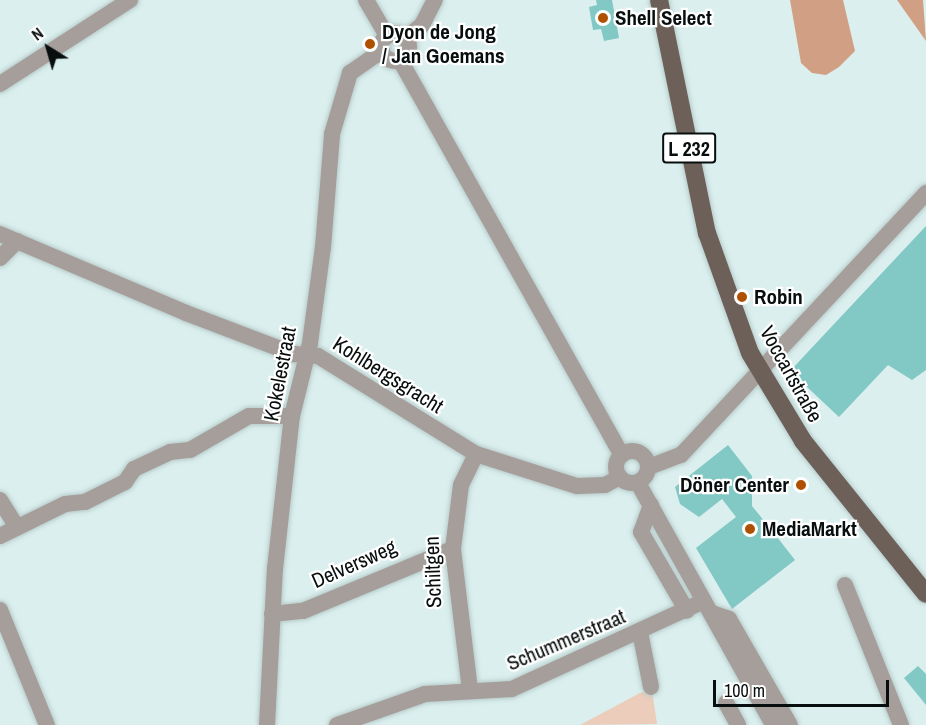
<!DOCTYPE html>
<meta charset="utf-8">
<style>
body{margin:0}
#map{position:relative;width:926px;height:725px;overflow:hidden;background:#daefee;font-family:"Archivo Narrow",sans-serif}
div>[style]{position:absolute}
.green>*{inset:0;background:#ecccbb}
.forest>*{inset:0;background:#d19f84}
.building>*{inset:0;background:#82c8c4}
.roads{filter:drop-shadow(0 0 2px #b8cbca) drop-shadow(0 0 2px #b8cbca)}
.minor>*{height:16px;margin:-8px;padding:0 8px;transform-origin:8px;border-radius:8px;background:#a59e9a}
.minor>.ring{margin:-8px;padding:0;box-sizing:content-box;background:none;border:16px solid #a59e9a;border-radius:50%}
.major>*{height:18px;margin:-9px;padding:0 9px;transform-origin:9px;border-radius:9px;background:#6c6059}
.dots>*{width:16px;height:16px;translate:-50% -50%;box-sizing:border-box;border:3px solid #fff;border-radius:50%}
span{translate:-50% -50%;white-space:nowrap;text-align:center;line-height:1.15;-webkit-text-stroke:4.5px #fff;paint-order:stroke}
.shield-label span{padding:2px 4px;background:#fff;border:2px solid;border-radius:4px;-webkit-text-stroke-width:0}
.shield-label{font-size:20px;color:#070e0d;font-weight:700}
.poi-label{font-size:21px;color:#070e0d;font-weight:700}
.left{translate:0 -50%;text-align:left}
.right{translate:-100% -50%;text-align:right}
.street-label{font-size:21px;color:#070e0d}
.north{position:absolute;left:18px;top:18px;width:60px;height:60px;-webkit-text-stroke:4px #fff;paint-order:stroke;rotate:323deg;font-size:16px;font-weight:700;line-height:24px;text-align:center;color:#070e0d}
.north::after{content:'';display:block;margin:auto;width:21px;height:27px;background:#070e0d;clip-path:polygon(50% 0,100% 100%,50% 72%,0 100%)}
.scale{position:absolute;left:713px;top:680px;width:176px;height:27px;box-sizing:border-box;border:3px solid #070e0d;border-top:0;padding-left:8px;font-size:18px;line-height:21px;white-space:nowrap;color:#070e0d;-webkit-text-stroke:4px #fff;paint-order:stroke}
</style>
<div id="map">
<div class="green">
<div style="clip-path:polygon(652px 690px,657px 724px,580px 725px,640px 693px)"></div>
</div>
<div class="forest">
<div style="clip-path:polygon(790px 0,843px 0,855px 51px,839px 67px,826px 75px,812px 73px,801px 63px)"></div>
<div style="clip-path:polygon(897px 0,923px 0,926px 41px)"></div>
</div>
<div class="building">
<div style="clip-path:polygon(596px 0,612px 0,619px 38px,604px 41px,601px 29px,593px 30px,589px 7px,597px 5px)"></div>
<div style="clip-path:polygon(926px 226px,926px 370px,912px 380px,888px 365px,839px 417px,790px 371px)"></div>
<div style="clip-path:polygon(728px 445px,752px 476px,752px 506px,769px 527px,775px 522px,784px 532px,777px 537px,795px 560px,732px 609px,696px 548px,736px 517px,722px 499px,699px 517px,680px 504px,675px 487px)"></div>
<div style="clip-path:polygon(918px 666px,926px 674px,926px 705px,904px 678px)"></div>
</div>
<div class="roads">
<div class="minor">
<div style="left:366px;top:0;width:42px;rotate:59.7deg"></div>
<div class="ring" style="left:381px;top:33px;width:12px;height:12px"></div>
<div style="left:406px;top:38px;width:21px;rotate:-39deg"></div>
<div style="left:422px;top:25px;width:28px;rotate:-63deg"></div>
<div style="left:400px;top:60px;width:453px;rotate:60.7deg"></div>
<div style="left:0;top:84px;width:155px;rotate:-32.9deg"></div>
<div style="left:0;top:234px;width:202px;rotate:23deg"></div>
<div style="left:186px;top:313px;width:116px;rotate:20.8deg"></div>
<div style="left:294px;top:354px;width:24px;rotate:5deg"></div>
<div style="left:318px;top:356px;width:186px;rotate:31.8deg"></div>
<div style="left:476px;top:454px;width:106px;rotate:17.6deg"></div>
<div style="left:577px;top:486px;width:28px;rotate:-2deg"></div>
<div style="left:605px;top:485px;width:17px;rotate:-28deg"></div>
<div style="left:0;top:258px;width:24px;rotate:-45deg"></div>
<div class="ring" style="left:616px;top:451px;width:16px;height:16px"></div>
<div style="left:649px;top:467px;width:34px;rotate:-21deg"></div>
<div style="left:681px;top:455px;width:359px;rotate:-46.9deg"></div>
<div style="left:638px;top:483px;width:277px;rotate:60.8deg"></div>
<div style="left:0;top:500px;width:32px;rotate:58deg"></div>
<div style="left:651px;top:505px;width:29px;rotate:110deg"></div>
<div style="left:641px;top:532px;width:91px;rotate:59.8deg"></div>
<div style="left:0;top:536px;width:72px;rotate:-26.2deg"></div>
<div style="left:65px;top:504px;width:20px;rotate:-6deg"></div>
<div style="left:85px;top:502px;width:45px;rotate:-26.6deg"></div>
<div style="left:125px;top:482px;width:16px;rotate:-55deg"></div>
<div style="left:134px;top:469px;width:40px;rotate:-25deg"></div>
<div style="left:170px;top:452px;width:20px;rotate:-6deg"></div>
<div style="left:190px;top:450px;width:68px;rotate:-30deg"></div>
<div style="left:249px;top:416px;width:43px"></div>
<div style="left:845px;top:585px;width:151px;rotate:68.2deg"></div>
<div style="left:0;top:610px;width:124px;rotate:67.8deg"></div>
<div style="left:712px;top:613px;width:18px;rotate:19deg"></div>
<div style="left:729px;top:619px;width:122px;rotate:60.1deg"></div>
<div style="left:272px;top:614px;width:31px;rotate:-6deg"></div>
<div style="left:303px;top:611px;width:162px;rotate:-22.5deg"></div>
<div style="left:640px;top:632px;width:56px;rotate:78.7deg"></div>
<div style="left:470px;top:690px;width:142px;rotate:-96.9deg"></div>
<div style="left:453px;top:549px;width:64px;rotate:-82.9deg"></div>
<div style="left:461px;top:485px;width:34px;rotate:-64deg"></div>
<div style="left:726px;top:703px;width:25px;rotate:61deg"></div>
<div style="left:267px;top:725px;width:156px;rotate:-87.1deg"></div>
<div style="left:275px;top:569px;width:154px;rotate:-83.7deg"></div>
<div style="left:292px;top:416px;width:75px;rotate:-76.1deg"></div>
<div style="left:310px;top:343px;width:97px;rotate:-82.3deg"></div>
<div style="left:323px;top:247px;width:113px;rotate:-85.4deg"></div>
<div style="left:332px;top:134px;width:64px;rotate:-73.6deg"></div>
<div style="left:350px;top:73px;width:39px;rotate:-35deg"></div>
<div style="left:337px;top:725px;width:93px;rotate:-19.4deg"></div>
<div style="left:425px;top:694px;width:87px;rotate:-3.3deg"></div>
<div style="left:512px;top:689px;width:211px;rotate:-24.6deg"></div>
</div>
<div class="major">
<div style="left:659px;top:0;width:238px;rotate:78.4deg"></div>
<div style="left:707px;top:233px;width:127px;rotate:70.3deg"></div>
<div style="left:750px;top:353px;width:103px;rotate:58.9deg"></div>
<div style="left:803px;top:441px;width:196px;rotate:51.2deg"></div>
</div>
</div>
<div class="dots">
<div style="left:603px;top:18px;background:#ae5000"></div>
<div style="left:370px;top:44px;background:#ae5000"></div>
<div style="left:742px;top:297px;background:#ae5000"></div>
<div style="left:801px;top:485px;background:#ae5000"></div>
<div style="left:750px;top:529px;background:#ae5000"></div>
</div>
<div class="shield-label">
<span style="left:689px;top:148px">L 232</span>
</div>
<div class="poi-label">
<span class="left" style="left:615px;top:18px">Shell Select</span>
<span class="left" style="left:382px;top:44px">Dyon de Jong<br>/ Jan Goemans</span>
<span class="left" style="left:754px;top:297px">Robin</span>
<span class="right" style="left:789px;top:485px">Döner Center</span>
<span class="left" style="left:762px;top:529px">MediaMarkt</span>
</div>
<div class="street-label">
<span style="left:280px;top:374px;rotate:-79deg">Kokelestraat</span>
<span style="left:791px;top:374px;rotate:61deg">Voccartstraße</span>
<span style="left:388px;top:375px;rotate:32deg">Kohlbergsgracht</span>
<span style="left:354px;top:564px;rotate:-24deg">Delversweg</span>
<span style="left:433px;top:572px;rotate:-92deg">Schiltgen</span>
<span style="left:566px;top:640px;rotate:-23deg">Schummerstraat</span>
</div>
<div class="north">N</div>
<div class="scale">100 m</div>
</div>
